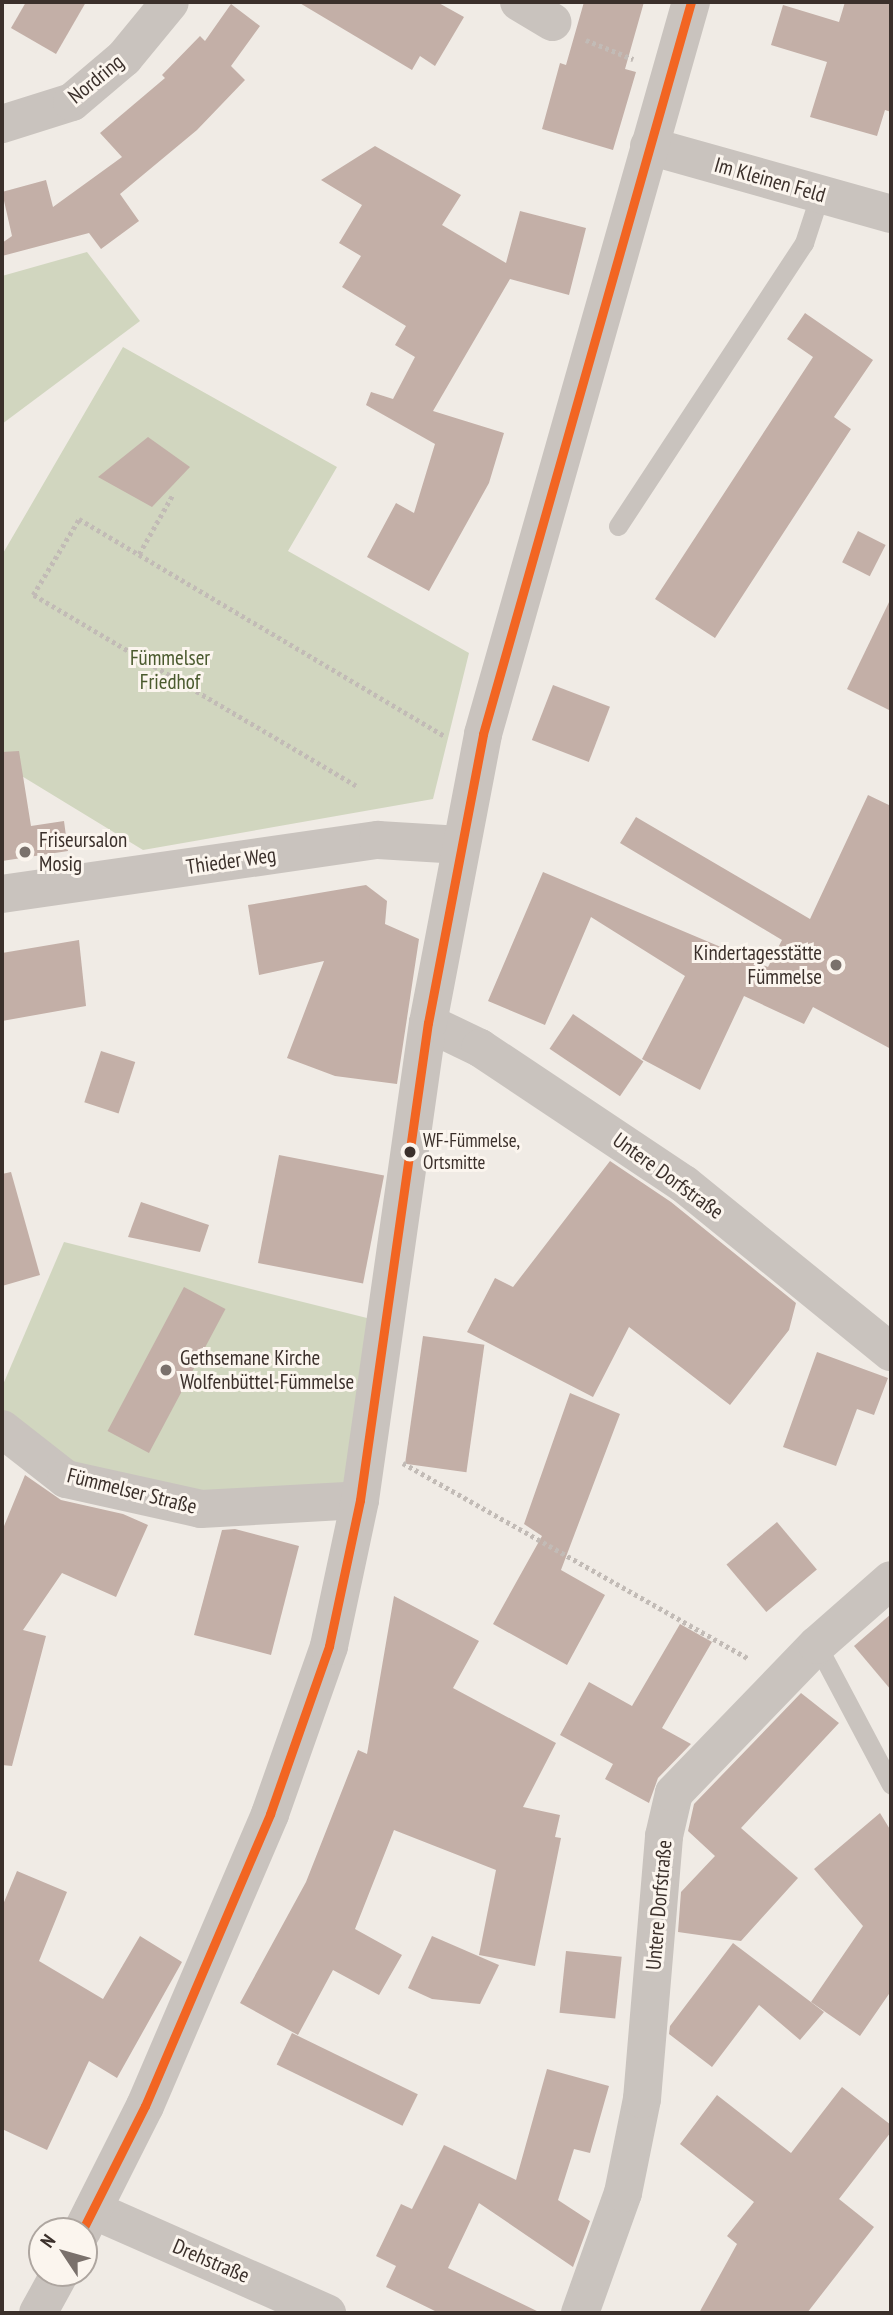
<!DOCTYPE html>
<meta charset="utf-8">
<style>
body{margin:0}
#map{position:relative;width:893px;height:2315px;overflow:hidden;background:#f0ebe5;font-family:"PT Sans Narrow",sans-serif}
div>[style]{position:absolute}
.green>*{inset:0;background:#d1d6bf}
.building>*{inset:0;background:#c3afa7;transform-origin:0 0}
.path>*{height:4.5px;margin-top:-2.25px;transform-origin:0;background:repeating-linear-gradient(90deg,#c2bbb6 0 3.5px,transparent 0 7px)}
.service>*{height:19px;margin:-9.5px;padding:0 9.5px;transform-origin:9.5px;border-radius:9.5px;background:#c9c3be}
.minor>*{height:38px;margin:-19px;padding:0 19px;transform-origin:19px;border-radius:19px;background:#c9c3be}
.tertiary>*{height:38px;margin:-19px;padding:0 19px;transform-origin:19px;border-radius:19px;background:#c9c3be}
.bus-1>*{height:9px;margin:-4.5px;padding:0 4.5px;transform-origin:4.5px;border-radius:4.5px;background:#f26522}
.dots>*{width:19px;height:19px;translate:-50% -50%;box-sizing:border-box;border:4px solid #fbf5ee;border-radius:50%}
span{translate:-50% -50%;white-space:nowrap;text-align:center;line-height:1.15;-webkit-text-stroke:6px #fbf5ee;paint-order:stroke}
.bus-label{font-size:19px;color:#3b302b}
.left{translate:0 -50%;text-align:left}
.street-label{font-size:21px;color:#3b302b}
.park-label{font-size:21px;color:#4a5a2e}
.poi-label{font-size:21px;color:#3b302b}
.right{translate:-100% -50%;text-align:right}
.frame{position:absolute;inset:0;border:4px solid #3b302b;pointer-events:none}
.north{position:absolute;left:28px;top:2217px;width:70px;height:70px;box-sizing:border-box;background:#fbf5ee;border:2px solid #aea6a0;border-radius:50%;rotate:306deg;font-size:19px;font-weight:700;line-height:28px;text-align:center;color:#3b302b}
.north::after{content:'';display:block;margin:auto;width:24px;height:32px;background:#7a716c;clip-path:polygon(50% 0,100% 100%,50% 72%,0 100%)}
</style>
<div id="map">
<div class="green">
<div style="clip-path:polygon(87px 252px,140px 321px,2px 424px,2px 276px)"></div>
<div style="clip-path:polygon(123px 347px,337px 467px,288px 551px,469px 653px,433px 799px,143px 850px,2px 764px,2px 555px)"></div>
<div style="clip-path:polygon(64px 1242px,387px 1323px,360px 1500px,201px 1509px,66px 1479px,2px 1429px,2px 1387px)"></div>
</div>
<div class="building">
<div style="clip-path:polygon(26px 2px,86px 2px,56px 54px,11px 28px)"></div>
<div style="clip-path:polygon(298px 2px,437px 2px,464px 17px,435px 66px,420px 56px,412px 70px)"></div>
<div style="clip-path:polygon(584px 2px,644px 2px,625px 69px,636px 72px,613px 150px,542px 129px,560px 63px,566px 65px)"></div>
<div style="clip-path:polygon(845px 2px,891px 2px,891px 112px,885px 110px,877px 136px,810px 117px,827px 62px,771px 45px,783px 5px,839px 22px)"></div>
<div style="clip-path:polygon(231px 4px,260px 26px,231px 66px,245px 80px,197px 130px,120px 194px,139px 221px,101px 249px,89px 233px,2px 256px,2px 243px,12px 236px,2px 192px,46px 180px,53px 207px,122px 157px,100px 133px,165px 78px,162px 75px,200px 36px,205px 41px)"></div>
<div style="clip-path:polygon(375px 146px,461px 195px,442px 225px,506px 263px,520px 211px,586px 228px,569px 295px,510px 279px,433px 411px,504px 433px,489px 483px,429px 591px,367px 557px,396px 503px,414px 513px,435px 444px,366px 405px,371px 392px,393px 399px,415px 357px,395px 345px,406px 326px,342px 287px,361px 256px,339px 243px,362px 205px,321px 180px)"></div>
<div style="clip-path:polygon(805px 313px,873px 360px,834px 417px,851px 429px,715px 638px,655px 599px,813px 357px,787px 339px)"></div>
<div style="clip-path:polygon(148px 437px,190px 467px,152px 507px,98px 477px)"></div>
<div style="left:858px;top:531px;width:31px;height:35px;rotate:27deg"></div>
<div style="clip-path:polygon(891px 598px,891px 711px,847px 689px)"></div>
<div style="left:553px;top:685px;width:61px;height:59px;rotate:21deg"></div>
<div style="clip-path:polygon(19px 751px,31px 826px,64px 821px,68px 851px,2px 861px,2px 752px)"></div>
<div style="clip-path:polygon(868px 795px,891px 806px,891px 1049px,813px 1007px,804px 1024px,744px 996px,700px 1090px,642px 1059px,685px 976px,591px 917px,545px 1025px,488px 1001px,543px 872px,768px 967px,782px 940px,620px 843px,636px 817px,810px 919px)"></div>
<div style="clip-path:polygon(366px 885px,387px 901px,385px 924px,419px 939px,397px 1084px,335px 1076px,287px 1058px,324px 961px,259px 975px,248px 905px)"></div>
<div style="clip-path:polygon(79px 940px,86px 1006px,2px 1021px,2px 953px)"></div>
<div style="left:573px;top:1014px;width:85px;height:42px;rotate:34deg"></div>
<div style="left:101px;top:1051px;width:36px;height:54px;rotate:18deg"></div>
<div style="left:279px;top:1155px;width:107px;height:110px;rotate:11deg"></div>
<div style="clip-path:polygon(610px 1161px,671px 1202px,796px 1303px,789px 1330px,730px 1405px,629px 1327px,593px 1397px,467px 1332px,495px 1278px,513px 1287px)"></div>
<div style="clip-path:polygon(11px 1172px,40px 1275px,2px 1286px,2px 1174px)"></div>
<div style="clip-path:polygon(141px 1202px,209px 1225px,200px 1252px,128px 1237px)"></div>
<div style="left:184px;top:1287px;width:47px;height:163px;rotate:28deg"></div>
<div style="left:423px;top:1336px;width:62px;height:129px;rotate:8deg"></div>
<div style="clip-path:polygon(817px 1352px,888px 1378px,874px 1415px,857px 1409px,836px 1466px,783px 1447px)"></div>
<div style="clip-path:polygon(570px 1393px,620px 1414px,561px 1570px,605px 1595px,567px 1665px,493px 1624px,542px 1536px,524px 1524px)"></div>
<div style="clip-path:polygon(25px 1475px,61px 1500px,123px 1514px,148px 1525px,116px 1597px,62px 1573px,23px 1630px,46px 1636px,12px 1766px,2px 1765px,2px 1531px)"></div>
<div style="left:777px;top:1522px;width:62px;height:66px;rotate:50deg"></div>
<div style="clip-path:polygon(235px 1529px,299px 1546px,271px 1655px,194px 1635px,222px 1530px)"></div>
<div style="clip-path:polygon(394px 1596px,479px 1641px,453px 1688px,556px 1743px,523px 1807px,560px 1815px,555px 1837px,561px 1838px,535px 1966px,479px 1955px,496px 1870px,394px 1830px,355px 1929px,402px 1955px,379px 1995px,333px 1970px,298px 2035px,240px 2003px,306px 1882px,358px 1750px,367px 1754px)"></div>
<div style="clip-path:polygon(891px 1614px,891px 1690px,854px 1646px)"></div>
<div style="clip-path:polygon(680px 1624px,712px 1642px,662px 1728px,691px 1744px,658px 1778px,649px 1803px,605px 1779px,613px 1764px,560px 1735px,589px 1682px,632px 1706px)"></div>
<div style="clip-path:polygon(801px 1693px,839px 1723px,741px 1828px,798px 1878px,741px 1941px,678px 1932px,681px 1892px,715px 1856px,688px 1831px,694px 1804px)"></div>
<div style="clip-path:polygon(880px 1813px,891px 1831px,891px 1991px,860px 2036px,811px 2002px,863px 1926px,814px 1869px)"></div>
<div style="clip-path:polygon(17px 1871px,67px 1892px,39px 1961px,103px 1999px,140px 1936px,182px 1962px,117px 2078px,89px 2061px,47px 2150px,2px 2129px,2px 1907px)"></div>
<div style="clip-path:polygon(432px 1936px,499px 1965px,480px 2004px,432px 1999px,408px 1988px)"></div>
<div style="clip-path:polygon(733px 1943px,824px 2012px,800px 2040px,759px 2005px,712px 2067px,669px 2034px,670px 2026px)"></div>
<div style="left:566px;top:1951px;width:56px;height:62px;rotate:6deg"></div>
<div style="left:292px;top:2033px;width:140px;height:35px;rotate:26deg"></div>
<div style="clip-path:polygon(547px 2069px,609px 2086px,590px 2153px,574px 2149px,558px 2200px,590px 2221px,573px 2267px,479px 2203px,448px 2268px,541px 2313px,439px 2313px,386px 2287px,396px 2266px,376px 2256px,401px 2204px,412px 2209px,444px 2145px,516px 2180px)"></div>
<div style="clip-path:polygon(842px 2087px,891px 2125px,891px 2132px,839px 2199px,874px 2227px,807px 2313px,699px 2313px,737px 2244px,727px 2236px,754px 2202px,680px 2144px,717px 2095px,791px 2153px)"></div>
</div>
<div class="path">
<div style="left:586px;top:40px;width:51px;rotate:22deg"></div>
<div style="left:139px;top:554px;width:67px;rotate:-60.4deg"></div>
<div style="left:356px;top:786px;width:375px;rotate:-149.4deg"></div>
<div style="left:33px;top:595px;width:89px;rotate:-58.8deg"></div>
<div style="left:79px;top:519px;width:425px;rotate:30.7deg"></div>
<div style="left:403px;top:1463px;width:398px;rotate:29.5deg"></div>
</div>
<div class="service">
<div style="left:618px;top:526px;width:339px;rotate:-56.7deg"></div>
<div style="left:804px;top:243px;width:52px;rotate:-71.9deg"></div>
<div style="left:817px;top:1645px;width:158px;rotate:62.1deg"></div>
</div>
<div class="minor">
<div style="left:519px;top:2px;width:39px;rotate:31deg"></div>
<div style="left:2px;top:124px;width:73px;rotate:-17.4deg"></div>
<div style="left:72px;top:102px;width:68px;rotate:-40.2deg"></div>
<div style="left:124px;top:58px;width:72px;rotate:-50.6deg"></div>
<div style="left:649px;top:146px;width:251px;rotate:15.7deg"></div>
<div style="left:428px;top:1023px;width:58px;rotate:25.7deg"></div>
<div style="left:480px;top:1048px;width:245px;rotate:33.7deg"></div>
<div style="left:684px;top:1184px;width:267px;rotate:39.1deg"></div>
<div style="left:2px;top:1429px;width:81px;rotate:38deg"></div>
<div style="left:66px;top:1479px;width:138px;rotate:12.5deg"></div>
<div style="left:201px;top:1509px;width:159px;rotate:-3.2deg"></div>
<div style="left:580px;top:2313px;width:127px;rotate:-70.3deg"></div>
<div style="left:623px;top:2193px;width:96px;rotate:-78.6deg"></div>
<div style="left:642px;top:2099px;width:264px;rotate:-85.2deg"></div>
<div style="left:664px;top:1836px;width:44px;rotate:-76.9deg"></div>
<div style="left:674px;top:1793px;width:206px;rotate:-46deg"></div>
<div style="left:817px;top:1645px;width:98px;rotate:-41.3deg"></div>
</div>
<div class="tertiary">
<div style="left:2px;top:894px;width:380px;rotate:-8.2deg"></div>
<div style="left:378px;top:840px;width:83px;rotate:3.4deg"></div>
<div style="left:93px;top:2210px;width:256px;rotate:23.8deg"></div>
<div style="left:82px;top:2231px;width:140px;rotate:-63.3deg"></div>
<div style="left:145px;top:2106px;width:318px;rotate:-66.8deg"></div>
<div style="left:270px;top:1814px;width:178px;rotate:-70.6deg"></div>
<div style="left:329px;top:1646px;width:149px;rotate:-78deg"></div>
<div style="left:360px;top:1500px;width:482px;rotate:-81.9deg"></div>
<div style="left:428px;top:1023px;width:294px;rotate:-79.2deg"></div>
<div style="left:483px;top:734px;width:761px;rotate:-74.14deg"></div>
<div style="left:38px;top:2313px;width:46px;rotate:-61.2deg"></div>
</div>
<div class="bus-1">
<div style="left:82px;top:2231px;width:140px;rotate:-63.3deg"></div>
<div style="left:145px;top:2106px;width:318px;rotate:-66.8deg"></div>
<div style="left:270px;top:1814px;width:178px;rotate:-70.6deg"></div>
<div style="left:329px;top:1646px;width:149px;rotate:-78deg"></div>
<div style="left:360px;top:1500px;width:482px;rotate:-81.9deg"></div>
<div style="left:428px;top:1023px;width:294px;rotate:-79.2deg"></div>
<div style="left:483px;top:734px;width:761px;rotate:-74.14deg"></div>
</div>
<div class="dots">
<div style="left:25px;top:852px;background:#7a716c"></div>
<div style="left:836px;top:965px;background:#7a716c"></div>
<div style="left:410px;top:1152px;background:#3b302b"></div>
<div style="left:166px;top:1370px;background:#7a716c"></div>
</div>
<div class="bus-label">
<span class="left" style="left:423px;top:1152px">WF-Fümmelse,<br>Ortsmitte</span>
</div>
<div class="street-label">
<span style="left:96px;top:79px;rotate:-39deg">Nordring</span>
<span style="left:770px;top:180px;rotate:16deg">Im Kleinen Feld</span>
<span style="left:231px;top:861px;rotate:-8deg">Thieder Weg</span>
<span style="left:668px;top:1176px;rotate:36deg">Untere Dorfstraße</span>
<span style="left:132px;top:1491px;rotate:14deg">Fümmelser Straße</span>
<span style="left:659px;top:1905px;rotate:-85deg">Untere Dorfstraße</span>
<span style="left:211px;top:2261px;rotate:23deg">Drehstraße</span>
</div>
<div class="park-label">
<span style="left:170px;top:670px">Fümmelser<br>Friedhof</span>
</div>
<div class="poi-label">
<span class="left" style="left:39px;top:852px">Friseursalon<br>Mosig</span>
<span class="right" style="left:822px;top:965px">Kindertagesstätte<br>Fümmelse</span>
<span class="left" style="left:180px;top:1370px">Gethsemane Kirche<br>Wolfenbüttel-Fümmelse</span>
</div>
<div class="frame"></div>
<div class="north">N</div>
</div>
